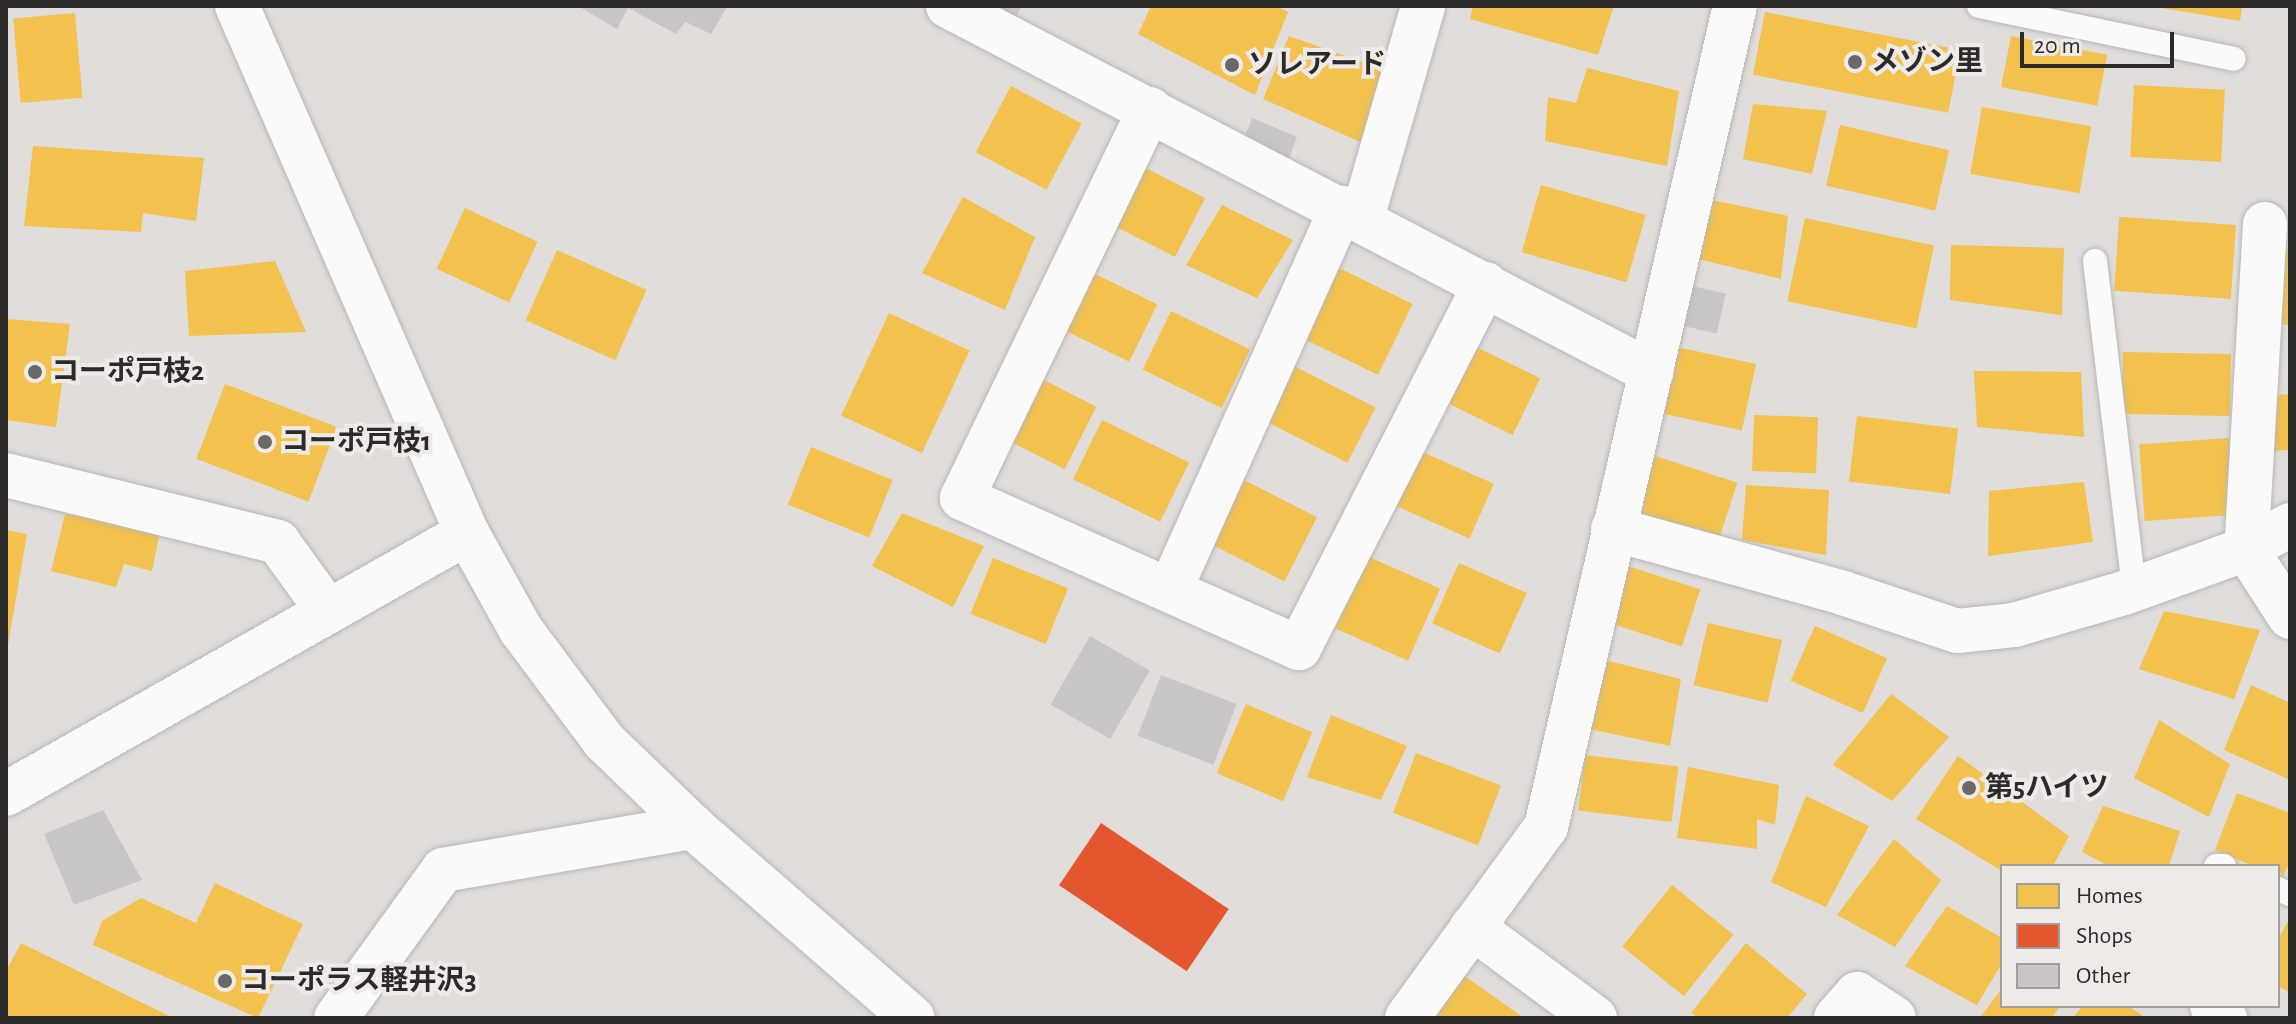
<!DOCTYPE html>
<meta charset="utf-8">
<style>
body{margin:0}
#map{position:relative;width:2296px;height:1024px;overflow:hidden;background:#e0dddb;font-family:"Alegreya Sans","Noto Sans JP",sans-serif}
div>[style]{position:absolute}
.homes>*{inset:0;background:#f2c14e;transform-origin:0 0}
.shops>*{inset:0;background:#e4572e;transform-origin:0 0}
.building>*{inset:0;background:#c8c6c5;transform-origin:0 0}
.roads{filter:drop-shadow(0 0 2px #b9b6b5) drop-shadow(0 0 2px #b9b6b5)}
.lane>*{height:24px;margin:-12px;padding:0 12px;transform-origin:12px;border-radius:12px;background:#fafafa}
.street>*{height:44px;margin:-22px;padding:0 22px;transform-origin:22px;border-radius:22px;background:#fafafa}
.secondary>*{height:44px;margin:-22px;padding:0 22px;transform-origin:22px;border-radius:22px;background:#fafafa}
.dots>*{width:22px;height:22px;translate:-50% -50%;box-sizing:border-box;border:4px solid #eeeae7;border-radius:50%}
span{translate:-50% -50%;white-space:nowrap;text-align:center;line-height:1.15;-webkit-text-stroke:8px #eeeae7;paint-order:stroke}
.poi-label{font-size:28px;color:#2c2b2a;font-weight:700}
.left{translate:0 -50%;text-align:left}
.frame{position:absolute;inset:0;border:8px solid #2c2b2a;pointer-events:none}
.legend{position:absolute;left:2000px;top:864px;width:280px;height:144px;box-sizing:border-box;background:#eeeae7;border:2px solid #a09e9b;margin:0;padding:10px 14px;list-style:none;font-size:24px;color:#2c2b2a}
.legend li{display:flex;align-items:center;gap:16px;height:40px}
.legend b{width:40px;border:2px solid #a09e9b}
.scale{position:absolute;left:2020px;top:32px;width:154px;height:36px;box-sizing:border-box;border:4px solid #2c2b2a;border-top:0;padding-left:10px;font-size:24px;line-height:28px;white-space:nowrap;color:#2c2b2a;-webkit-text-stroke:6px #eeeae7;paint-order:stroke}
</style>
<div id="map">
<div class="homes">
<div style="clip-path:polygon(1151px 6px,1276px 6px,1288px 12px,1255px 95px,1138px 34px)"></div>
<div style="clip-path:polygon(1473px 6px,1614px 6px,1598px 55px,1470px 19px)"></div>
<div style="clip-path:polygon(2162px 6px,2242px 6px,2240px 21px,2162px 8px)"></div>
<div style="left:1765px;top:12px;width:199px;height:64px;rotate:11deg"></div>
<div style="left:75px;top:13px;width:85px;height:62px;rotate:85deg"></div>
<div style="clip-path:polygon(1289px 36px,1387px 71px,1367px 145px,1263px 99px)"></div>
<div style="left:2011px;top:36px;width:98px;height:52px;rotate:11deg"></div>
<div style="clip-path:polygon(1587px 68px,1679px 91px,1667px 166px,1545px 141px,1548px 97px,1576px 103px)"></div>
<div style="left:2134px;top:85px;width:91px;height:72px;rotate:3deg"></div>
<div style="left:1011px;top:86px;width:80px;height:75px;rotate:28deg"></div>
<div style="clip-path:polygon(1753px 104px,1827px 111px,1812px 174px,1743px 159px)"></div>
<div style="left:1982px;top:107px;width:111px;height:68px;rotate:10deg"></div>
<div style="left:1840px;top:125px;width:112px;height:62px;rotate:13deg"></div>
<div style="clip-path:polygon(33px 146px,204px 158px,196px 221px,143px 213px,141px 232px,24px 226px)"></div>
<div style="left:1140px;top:165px;width:73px;height:66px;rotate:27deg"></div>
<div style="left:1541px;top:185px;width:109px;height:70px;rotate:16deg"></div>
<div style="clip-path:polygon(963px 197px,1035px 237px,1005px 310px,922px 273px)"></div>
<div style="clip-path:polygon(1707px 199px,1788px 216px,1781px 279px,1698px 259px)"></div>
<div style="clip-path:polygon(1222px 205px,1293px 240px,1257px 298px,1186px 265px)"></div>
<div style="left:465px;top:208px;width:80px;height:67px;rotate:25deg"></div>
<div style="left:1805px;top:218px;width:132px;height:85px;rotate:12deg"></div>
<div style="left:2236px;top:225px;width:74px;height:117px;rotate:94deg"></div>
<div style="clip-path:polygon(1951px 245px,2064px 248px,2062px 315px,1950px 300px)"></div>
<div style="clip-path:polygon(2281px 248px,2290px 249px,2290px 325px,2275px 324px)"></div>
<div style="left:557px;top:250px;width:98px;height:77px;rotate:24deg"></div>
<div style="clip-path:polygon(275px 261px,306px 332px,189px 336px,185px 271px)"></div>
<div style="left:1339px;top:268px;width:82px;height:79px;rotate:26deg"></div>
<div style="left:1089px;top:271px;width:76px;height:64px;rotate:26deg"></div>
<div style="left:1171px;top:311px;width:88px;height:65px;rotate:26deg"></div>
<div style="left:889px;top:313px;width:89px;height:113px;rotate:25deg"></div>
<div style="clip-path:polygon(6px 319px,70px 324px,56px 427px,6px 420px)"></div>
<div style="left:1472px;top:345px;width:76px;height:63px;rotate:26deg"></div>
<div style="left:1667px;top:345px;width:91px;height:68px;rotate:12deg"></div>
<div style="left:2123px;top:352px;width:108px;height:62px;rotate:1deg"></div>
<div style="left:1290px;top:364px;width:96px;height:62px;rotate:27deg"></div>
<div style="clip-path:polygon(1974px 371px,2081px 372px,2084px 437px,1977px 427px)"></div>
<div style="left:1034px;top:375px;width:70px;height:70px;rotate:27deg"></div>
<div style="left:225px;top:384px;width:120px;height:80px;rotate:21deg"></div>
<div style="clip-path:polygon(2290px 394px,2290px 450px,2273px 451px,2275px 395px)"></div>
<div style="left:1754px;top:415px;width:64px;height:56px;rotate:2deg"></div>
<div style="left:1857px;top:416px;width:102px;height:66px;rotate:7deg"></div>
<div style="left:1102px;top:420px;width:97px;height:66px;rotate:26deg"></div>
<div style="left:2229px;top:438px;width:77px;height:90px;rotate:86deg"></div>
<div style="left:811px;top:447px;width:88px;height:62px;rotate:22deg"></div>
<div style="left:1418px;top:450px;width:83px;height:60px;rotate:24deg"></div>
<div style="left:1646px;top:453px;width:96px;height:59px;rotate:18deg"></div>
<div style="left:1244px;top:480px;width:82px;height:72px;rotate:27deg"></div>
<div style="clip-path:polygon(2084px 482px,2093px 542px,1988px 556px,1989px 491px)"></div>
<div style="clip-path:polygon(1746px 485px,1829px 490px,1826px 555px,1742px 540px)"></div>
<div style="clip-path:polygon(902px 513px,984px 546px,953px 607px,872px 566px)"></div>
<div style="clip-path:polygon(65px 514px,160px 531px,152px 571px,124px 564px,116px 587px,51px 571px)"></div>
<div style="clip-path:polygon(6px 530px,27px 534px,8px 645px,6px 645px)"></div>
<div style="left:1367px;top:556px;width:80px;height:79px;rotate:24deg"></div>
<div style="left:993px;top:558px;width:81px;height:60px;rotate:22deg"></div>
<div style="left:1459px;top:563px;width:74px;height:66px;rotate:24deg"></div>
<div style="left:1628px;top:566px;width:76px;height:60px;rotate:18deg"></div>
<div style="clip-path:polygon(2164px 611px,2260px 630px,2234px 699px,2139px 669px)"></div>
<div style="left:1708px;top:623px;width:76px;height:64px;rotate:13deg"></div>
<div style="left:1815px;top:626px;width:79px;height:60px;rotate:24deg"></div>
<div style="clip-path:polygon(1601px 659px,1681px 679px,1670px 746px,1580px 727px)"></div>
<div style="clip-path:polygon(2251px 685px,2290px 703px,2290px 780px,2224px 750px)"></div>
<div style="clip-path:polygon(1891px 694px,1949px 737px,1892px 801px,1833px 765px)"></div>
<div style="left:1246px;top:704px;width:72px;height:75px;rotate:23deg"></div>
<div style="clip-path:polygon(1331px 715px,1407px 746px,1381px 800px,1307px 777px)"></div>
<div style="clip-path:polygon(2159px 720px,2230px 764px,2209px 817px,2134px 778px)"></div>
<div style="left:1416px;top:753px;width:91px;height:64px;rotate:21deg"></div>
<div style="left:1585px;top:755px;width:94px;height:56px;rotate:7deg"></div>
<div style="clip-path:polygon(1958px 756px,2069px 836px,2053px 866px,2002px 866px,2002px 871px,1916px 819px)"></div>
<div style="clip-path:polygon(1688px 767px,1779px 785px,1775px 825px,1757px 819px,1757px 849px,1677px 838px)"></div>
<div style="clip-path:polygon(2237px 793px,2290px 813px,2290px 862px,2282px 878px,2278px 866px,2253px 866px,2215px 850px)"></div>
<div style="clip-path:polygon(1806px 796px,1869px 826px,1826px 907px,1771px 882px)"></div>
<div style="clip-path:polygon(2103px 806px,2180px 831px,2169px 866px,2109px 866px,2082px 852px)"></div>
<div style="clip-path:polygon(1894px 839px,1941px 880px,1895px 947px,1837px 915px)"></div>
<div style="clip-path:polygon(215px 883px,303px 924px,258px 1018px,93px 945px,102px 921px,141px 898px,196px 923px)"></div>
<div style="left:1672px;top:885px;width:79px;height:79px;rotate:39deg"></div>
<div style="clip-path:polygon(1947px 906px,2002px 938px,2002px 963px,1977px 1005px,1905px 966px)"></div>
<div style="clip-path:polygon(2290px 918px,2290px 993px,2278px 986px,2278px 939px)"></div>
<div style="clip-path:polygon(21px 943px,173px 1018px,6px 1018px,6px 971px)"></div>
<div style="clip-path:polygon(1746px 943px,1807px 994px,1787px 1018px,1698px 1018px,1691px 1013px)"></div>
<div style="clip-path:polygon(1459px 972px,1524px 1018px,1425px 1018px)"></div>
<div style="clip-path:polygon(2002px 988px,2002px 1006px,2060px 1006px,2052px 1018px,1980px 1018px)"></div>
<div style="clip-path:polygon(2082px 1006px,2128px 1006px,2146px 1018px,2073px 1018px)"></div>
</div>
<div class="shops">
<div style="left:1101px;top:823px;width:154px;height:75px;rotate:34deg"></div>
</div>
<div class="building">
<div style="clip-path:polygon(578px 6px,728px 6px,711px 34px,685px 22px,676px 34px,628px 8px,617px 29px)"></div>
<div style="clip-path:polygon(981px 6px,1022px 6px,1013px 23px)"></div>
<div style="clip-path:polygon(1252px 118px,1297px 137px,1285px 168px,1242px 145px)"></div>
<div style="left:1684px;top:284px;width:43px;height:41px;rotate:13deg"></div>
<div style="left:1090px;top:636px;width:69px;height:79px;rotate:30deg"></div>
<div style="left:1161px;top:675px;width:81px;height:65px;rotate:21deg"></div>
<div style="clip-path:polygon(103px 810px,142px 880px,74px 905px,44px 834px)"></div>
</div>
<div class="roads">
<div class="lane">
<div style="left:1979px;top:6px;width:260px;rotate:11.7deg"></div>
<div style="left:2095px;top:261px;width:331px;rotate:83.2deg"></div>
<div style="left:2216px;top:866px;width:8px"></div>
<div style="left:2278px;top:889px;width:13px;rotate:23deg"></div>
</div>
<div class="street">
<div style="left:948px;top:6px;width:793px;rotate:27.5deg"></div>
<div style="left:1150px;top:109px;width:432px;rotate:115.8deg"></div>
<div style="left:962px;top:498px;width:369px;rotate:24deg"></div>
<div style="left:1299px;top:648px;width:409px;rotate:-62.9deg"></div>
<div style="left:1362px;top:218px;width:221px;rotate:-73.9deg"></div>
<div style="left:2265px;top:224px;width:326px;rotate:93.3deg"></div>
<div style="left:2246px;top:549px;width:81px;rotate:57.1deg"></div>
<div style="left:6px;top:475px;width:280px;rotate:13.8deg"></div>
<div style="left:278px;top:542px;width:84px;rotate:54.2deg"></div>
<div style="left:1613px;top:529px;width:239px;rotate:15.5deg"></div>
<div style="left:1843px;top:593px;width:120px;rotate:18.4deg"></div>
<div style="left:1957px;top:631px;width:57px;rotate:-6deg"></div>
<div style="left:2014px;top:625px;width:115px;rotate:-16.2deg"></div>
<div style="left:2124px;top:593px;width:130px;rotate:-19.8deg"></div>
<div style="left:2246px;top:549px;width:50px;rotate:-28.6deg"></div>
<div style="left:1170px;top:590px;width:419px;rotate:-65.8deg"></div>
<div style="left:1472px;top:927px;width:153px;rotate:36.5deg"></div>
<div style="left:2212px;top:1006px;width:18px;rotate:43deg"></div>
<div style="left:1407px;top:1018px;width:236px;rotate:-54deg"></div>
<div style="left:1546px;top:827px;width:842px;rotate:-77.04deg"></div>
<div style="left:1836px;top:1018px;width:32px;rotate:-49deg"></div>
<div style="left:1857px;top:994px;width:44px;rotate:33deg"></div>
</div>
<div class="secondary">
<div style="left:237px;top:6px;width:575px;rotate:66.42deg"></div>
<div style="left:467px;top:533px;width:111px;rotate:60.9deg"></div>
<div style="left:521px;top:630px;width:139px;rotate:53.2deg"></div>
<div style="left:604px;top:741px;width:124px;rotate:44deg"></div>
<div style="left:693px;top:827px;width:291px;rotate:41deg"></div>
<div style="left:6px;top:794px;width:530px;rotate:-29.52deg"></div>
<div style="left:336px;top:1018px;width:183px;rotate:-54.1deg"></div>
<div style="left:443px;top:870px;width:254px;rotate:-9.8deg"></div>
</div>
</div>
<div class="dots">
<div style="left:1855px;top:62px;background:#6b6968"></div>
<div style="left:1232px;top:65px;background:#6b6968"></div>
<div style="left:35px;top:372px;background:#6b6968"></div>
<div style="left:265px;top:442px;background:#6b6968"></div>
<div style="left:1969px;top:788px;background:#6b6968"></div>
<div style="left:225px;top:981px;background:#6b6968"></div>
</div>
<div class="poi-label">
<span class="left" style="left:1871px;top:62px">メゾン里</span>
<span class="left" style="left:1248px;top:65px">ソレアード</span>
<span class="left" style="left:51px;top:372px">コーポ戸枝2</span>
<span class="left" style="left:281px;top:442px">コーポ戸枝1</span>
<span class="left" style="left:1985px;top:788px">第5ハイツ</span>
<span class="left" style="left:241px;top:981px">コーポラス軽井沢3</span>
</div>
<div class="frame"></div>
<ul class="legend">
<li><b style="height:22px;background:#f2c14e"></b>Homes</li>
<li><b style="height:22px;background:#e4572e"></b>Shops</li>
<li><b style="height:22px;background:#c8c6c5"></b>Other</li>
</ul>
<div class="scale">20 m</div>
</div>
